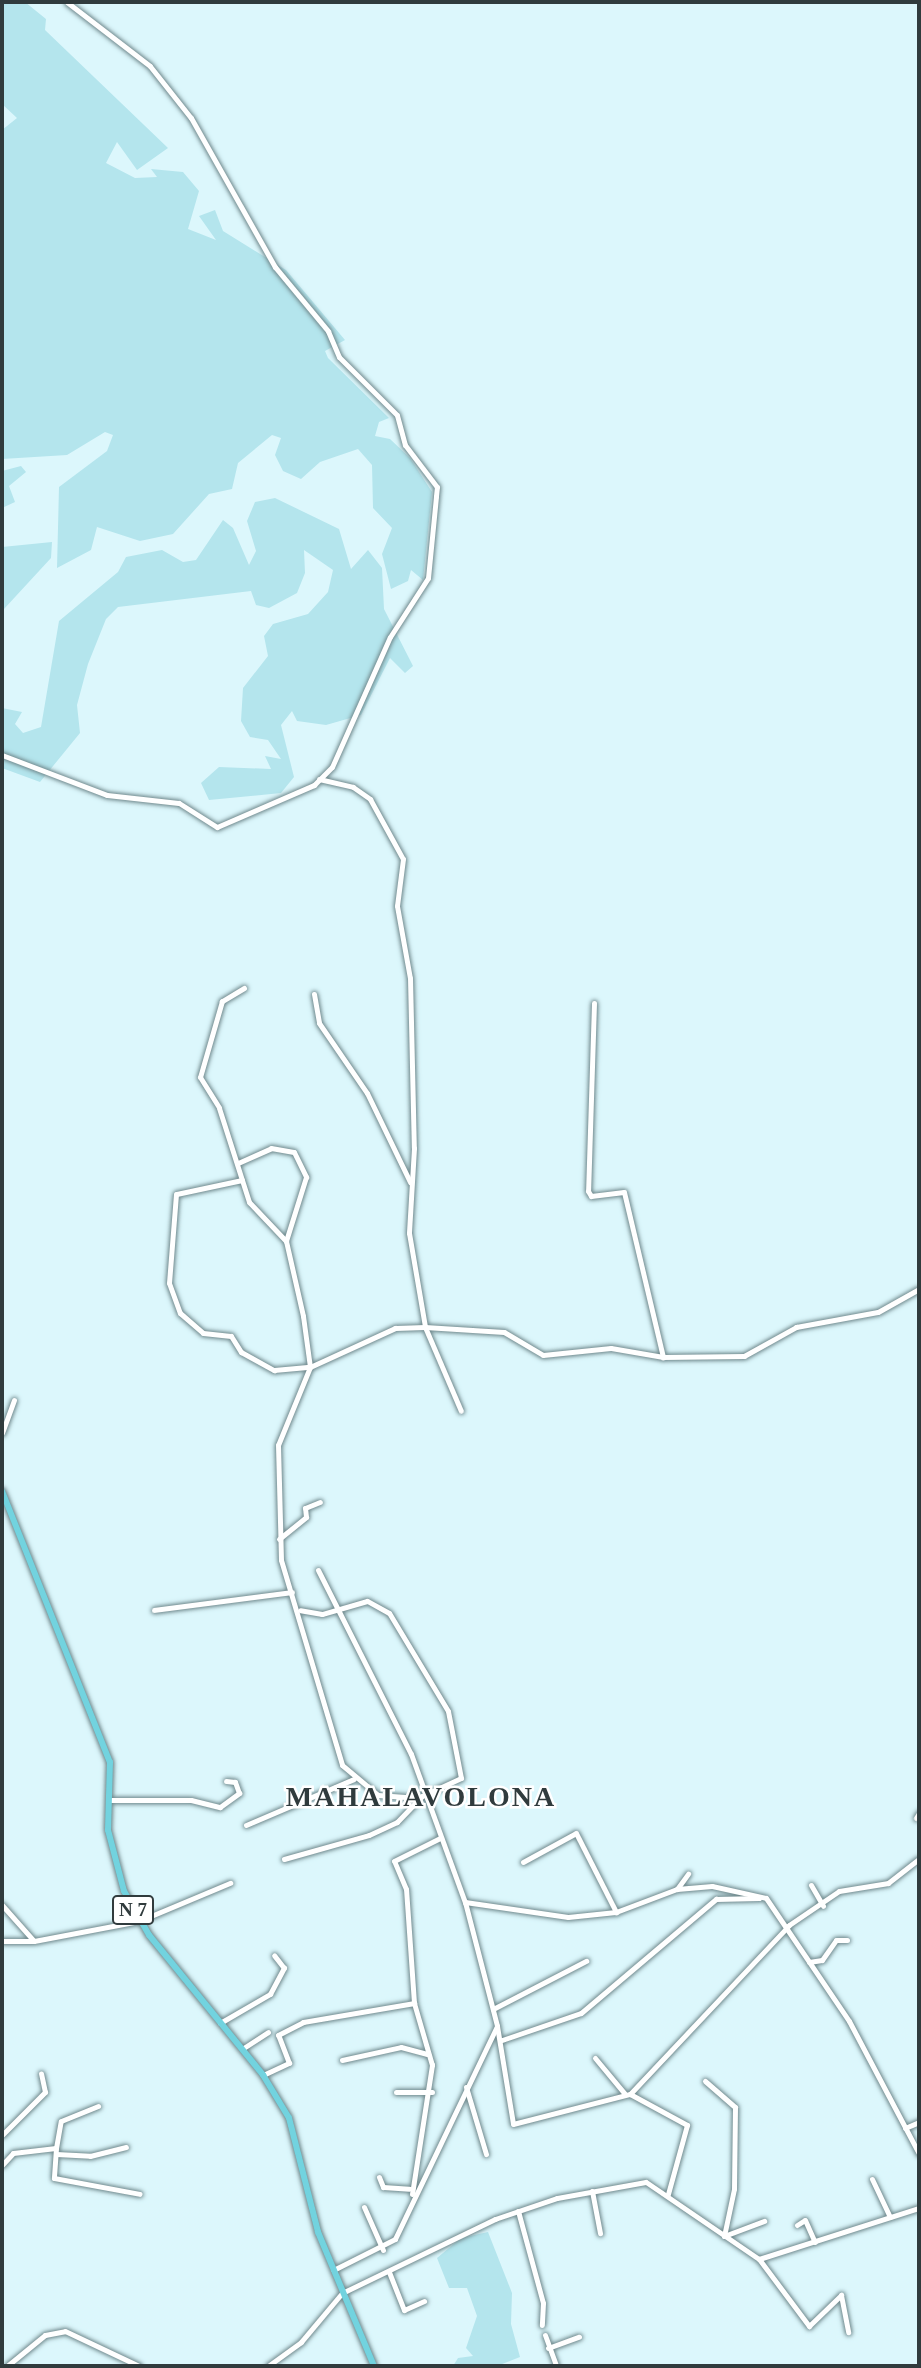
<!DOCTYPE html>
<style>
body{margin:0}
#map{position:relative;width:921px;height:2368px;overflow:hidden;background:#dcf7fc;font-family:Georgia,serif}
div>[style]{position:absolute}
.green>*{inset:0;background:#b4e5ed}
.roads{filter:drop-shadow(0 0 2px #70898d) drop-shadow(0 0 2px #70898d)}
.minor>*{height:5px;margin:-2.5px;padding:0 2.5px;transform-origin:2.5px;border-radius:2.5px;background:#fff}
.major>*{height:6px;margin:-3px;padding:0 3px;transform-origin:3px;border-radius:3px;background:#72d3df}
span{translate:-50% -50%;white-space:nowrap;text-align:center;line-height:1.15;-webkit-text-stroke:5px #fff;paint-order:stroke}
.shield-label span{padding:2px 5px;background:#fff;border:2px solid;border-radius:5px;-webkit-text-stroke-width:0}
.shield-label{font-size:19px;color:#303b3d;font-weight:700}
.district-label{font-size:28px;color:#303b3d;font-weight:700;letter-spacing:2px}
.frame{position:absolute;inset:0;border:4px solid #303b3d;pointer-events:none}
</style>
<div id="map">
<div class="green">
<div style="clip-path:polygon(2px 2px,25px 2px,46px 19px,45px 30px,168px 148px,137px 170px,117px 142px,106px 163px,135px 178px,157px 177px,151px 169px,183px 172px,199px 191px,188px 229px,216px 240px,199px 216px,215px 210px,223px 231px,286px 270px,345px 340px,325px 351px,328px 358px,389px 418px,379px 422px,375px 436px,390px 439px,410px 458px,432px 492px,423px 580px,411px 570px,408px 581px,391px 589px,382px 554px,392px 528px,373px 508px,372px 465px,358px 449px,320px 462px,301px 479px,283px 471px,275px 455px,281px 438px,272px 435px,238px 463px,232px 489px,209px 494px,173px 534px,140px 541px,97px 527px,91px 550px,57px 568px,59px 487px,107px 451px,113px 435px,105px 432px,67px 455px,2px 459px,2px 130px,17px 118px,2px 104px)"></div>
<div style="clip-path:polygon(21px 466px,26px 472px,9px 486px,15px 502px,2px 508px,2px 471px)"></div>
<div style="clip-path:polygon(275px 498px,339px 529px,351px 569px,368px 550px,382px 568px,384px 609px,413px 666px,405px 673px,390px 658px,361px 715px,326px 725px,297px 721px,292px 711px,281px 725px,294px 777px,281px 793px,209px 800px,201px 783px,219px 767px,271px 769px,265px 756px,281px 759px,268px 740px,250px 737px,241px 721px,243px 688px,268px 656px,264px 636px,273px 624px,308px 614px,328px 592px,333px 570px,304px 550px,305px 573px,297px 593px,269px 608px,256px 605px,251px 591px,118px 607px,106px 619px,88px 664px,77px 705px,80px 733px,40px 782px,2px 768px,2px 708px,22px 712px,15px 724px,23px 733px,41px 727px,59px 621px,118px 572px,126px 557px,162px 550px,183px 562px,196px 560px,223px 520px,233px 528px,249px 565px,256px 551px,247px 521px,255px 502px)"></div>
<div style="clip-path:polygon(52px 542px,51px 558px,4px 609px,2px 622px,2px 547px)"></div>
<div style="clip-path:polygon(488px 2232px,512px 2293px,511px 2324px,520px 2357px,497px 2366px,453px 2366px,458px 2358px,473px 2356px,466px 2348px,477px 2316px,467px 2288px,449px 2288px,437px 2258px,461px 2238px)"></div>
</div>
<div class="roads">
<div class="minor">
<div style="left:2px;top:755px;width:112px;rotate:20.9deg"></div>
<div style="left:107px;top:795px;width:72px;rotate:6.3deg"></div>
<div style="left:179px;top:803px;width:45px;rotate:32.3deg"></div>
<div style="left:217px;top:827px;width:106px;rotate:-23.4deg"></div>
<div style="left:314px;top:785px;width:25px;rotate:-45deg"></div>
<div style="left:332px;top:767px;width:142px;rotate:-66deg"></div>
<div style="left:390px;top:637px;width:70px;rotate:-57.2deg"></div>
<div style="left:428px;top:578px;width:82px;rotate:-84.4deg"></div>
<div style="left:436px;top:496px;width:9px;rotate:-84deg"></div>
<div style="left:437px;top:487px;width:53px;rotate:-127.3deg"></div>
<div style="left:405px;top:445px;width:31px;rotate:-105deg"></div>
<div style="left:397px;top:415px;width:82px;rotate:-135deg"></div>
<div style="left:339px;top:357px;width:28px;rotate:-113deg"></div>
<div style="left:328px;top:331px;width:83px;rotate:-129.6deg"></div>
<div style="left:275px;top:267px;width:171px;rotate:-119.4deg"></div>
<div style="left:191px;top:118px;width:66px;rotate:-128.3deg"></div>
<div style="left:150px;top:66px;width:105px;rotate:-142.4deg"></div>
<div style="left:319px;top:779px;width:35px;rotate:13deg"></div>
<div style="left:353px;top:787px;width:21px;rotate:35deg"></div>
<div style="left:370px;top:799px;width:68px;rotate:61.2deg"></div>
<div style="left:403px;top:859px;width:47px;rotate:97.3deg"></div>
<div style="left:397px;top:906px;width:73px;rotate:79.8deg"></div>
<div style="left:410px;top:978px;width:170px;rotate:88.7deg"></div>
<div style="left:414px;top:1148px;width:85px;rotate:93.4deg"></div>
<div style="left:409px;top:1233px;width:95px;rotate:80.3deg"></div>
<div style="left:425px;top:1327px;width:91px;rotate:66.8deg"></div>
<div style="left:244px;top:988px;width:26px;rotate:149deg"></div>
<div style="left:222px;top:1001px;width:79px;rotate:106.1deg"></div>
<div style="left:200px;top:1077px;width:36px;rotate:58deg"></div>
<div style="left:219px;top:1108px;width:99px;rotate:72.3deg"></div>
<div style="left:249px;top:1202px;width:54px;rotate:46.5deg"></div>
<div style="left:286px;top:1241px;width:77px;rotate:77.2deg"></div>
<div style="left:303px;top:1316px;width:51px;rotate:82.2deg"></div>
<div style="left:310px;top:1367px;width:84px;rotate:112.3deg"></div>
<div style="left:278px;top:1445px;width:115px;rotate:88.5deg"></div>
<div style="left:281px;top:1560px;width:214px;rotate:73.4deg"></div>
<div style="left:342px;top:1765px;width:47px;rotate:39.8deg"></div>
<div style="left:378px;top:1795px;width:41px;rotate:4.2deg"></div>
<div style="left:314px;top:994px;width:29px;rotate:80deg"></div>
<div style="left:319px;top:1023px;width:85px;rotate:55.6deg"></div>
<div style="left:367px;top:1093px;width:99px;rotate:64.2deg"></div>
<div style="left:594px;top:1003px;width:188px;rotate:91.8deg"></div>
<div style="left:588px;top:1191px;width:6px;rotate:59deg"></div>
<div style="left:591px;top:1196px;width:33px;rotate:-7deg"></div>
<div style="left:624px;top:1192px;width:170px;rotate:76.7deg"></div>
<div style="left:238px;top:1163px;width:36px;rotate:-24deg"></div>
<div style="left:271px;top:1148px;width:23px;rotate:10deg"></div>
<div style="left:294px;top:1152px;width:28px;rotate:64deg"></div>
<div style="left:306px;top:1177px;width:67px;rotate:107.4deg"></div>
<div style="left:242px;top:1180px;width:67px;rotate:168deg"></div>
<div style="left:176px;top:1194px;width:89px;rotate:94.5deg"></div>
<div style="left:169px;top:1283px;width:32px;rotate:70deg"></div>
<div style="left:180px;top:1313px;width:30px;rotate:41deg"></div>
<div style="left:203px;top:1333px;width:28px;rotate:6deg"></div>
<div style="left:231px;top:1336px;width:19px;rotate:58deg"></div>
<div style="left:241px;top:1352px;width:38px;rotate:29deg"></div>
<div style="left:274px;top:1370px;width:36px;rotate:-5deg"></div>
<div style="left:310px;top:1367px;width:94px;rotate:-24.6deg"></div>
<div style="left:395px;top:1328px;width:30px;rotate:-2deg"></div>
<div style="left:425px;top:1327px;width:79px;rotate:3.6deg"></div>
<div style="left:504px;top:1332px;width:45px;rotate:30.5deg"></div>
<div style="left:543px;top:1355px;width:68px;rotate:-5.9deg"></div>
<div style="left:611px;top:1348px;width:53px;rotate:9.8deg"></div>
<div style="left:663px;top:1357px;width:81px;rotate:-0.7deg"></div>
<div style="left:744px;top:1356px;width:60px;rotate:-29.1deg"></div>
<div style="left:796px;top:1327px;width:83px;rotate:-10.4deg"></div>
<div style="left:878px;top:1312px;width:47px;rotate:-29.3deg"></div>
<div style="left:2px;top:1433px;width:35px;rotate:-70deg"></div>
<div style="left:279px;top:1539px;width:35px;rotate:-39deg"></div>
<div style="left:306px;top:1517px;width:9px;rotate:-96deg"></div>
<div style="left:305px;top:1508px;width:16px;rotate:-22deg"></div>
<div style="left:318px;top:1570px;width:206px;rotate:63.2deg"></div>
<div style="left:411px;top:1754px;width:158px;rotate:70deg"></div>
<div style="left:465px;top:1902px;width:128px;rotate:75.5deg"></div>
<div style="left:497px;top:2026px;width:236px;rotate:115.6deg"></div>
<div style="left:395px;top:2239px;width:69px;rotate:153.4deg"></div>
<div style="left:154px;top:1610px;width:139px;rotate:-7.4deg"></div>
<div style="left:111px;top:1800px;width:80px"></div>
<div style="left:191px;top:1800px;width:30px;rotate:14deg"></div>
<div style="left:220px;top:1807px;width:24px;rotate:-36deg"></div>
<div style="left:239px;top:1793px;width:12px;rotate:-110deg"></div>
<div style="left:235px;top:1782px;width:9px;rotate:-174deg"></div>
<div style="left:916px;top:1818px;width:6px;rotate:-59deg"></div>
<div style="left:246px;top:1825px;width:117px;rotate:-23.1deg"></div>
<div style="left:284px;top:1859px;width:88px;rotate:-15.8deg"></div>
<div style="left:369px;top:1835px;width:31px;rotate:-25deg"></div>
<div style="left:397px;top:1822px;width:36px;rotate:-46deg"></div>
<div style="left:422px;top:1796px;width:43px;rotate:-24.8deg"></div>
<div style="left:461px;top:1778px;width:68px;rotate:-101deg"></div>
<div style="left:448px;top:1711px;width:114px;rotate:-121deg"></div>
<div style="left:389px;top:1613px;width:25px;rotate:-151deg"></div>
<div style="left:367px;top:1601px;width:47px;rotate:163.9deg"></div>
<div style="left:322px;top:1614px;width:22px;rotate:-170deg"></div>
<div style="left:523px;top:1862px;width:60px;rotate:-28.7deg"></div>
<div style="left:576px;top:1833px;width:89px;rotate:63.1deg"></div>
<div style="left:811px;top:1885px;width:24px;rotate:60deg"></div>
<div style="left:677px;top:1889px;width:19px;rotate:-54deg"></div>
<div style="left:465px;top:1902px;width:104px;rotate:8.3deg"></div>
<div style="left:568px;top:1917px;width:48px;rotate:-5.9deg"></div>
<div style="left:616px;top:1912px;width:65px;rotate:-20.7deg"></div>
<div style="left:677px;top:1889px;width:35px;rotate:-5deg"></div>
<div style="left:712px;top:1886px;width:55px;rotate:12.5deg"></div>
<div style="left:766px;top:1898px;width:148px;rotate:56deg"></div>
<div style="left:849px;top:2021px;width:150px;rotate:62.2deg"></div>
<div style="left:2px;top:1905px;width:48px;rotate:48.4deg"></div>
<div style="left:34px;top:1941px;width:107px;rotate:-10.8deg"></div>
<div style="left:139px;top:1921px;width:99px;rotate:-22.7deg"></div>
<div style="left:2px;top:1941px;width:31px"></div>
<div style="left:809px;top:1962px;width:13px;rotate:-9deg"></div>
<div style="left:822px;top:1960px;width:24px;rotate:-55deg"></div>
<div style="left:836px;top:1940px;width:11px"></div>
<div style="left:493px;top:2009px;width:105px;rotate:-27.3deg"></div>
<div style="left:220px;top:2023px;width:58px;rotate:-30.1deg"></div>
<div style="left:270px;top:1994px;width:30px;rotate:-62deg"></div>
<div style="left:284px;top:1968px;width:16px;rotate:-128deg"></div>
<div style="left:497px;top:2026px;width:99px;rotate:80.7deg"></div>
<div style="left:513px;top:2124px;width:121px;rotate:-14.4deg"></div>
<div style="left:630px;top:2094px;width:232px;rotate:-46.7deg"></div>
<div style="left:789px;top:1925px;width:60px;rotate:-34.2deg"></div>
<div style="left:839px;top:1891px;width:50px;rotate:-9.3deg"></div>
<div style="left:888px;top:1883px;width:39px;rotate:-38deg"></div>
<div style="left:502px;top:2040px;width:83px;rotate:-18.9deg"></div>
<div style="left:581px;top:2013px;width:177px;rotate:-40.2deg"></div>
<div style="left:716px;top:1899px;width:43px;rotate:-1.3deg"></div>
<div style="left:242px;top:2049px;width:31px;rotate:-33deg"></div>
<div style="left:595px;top:2058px;width:47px;rotate:50.2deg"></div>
<div style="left:342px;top:2060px;width:60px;rotate:-12.4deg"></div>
<div style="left:401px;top:2047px;width:27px;rotate:15deg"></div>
<div style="left:263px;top:2075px;width:29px;rotate:-25deg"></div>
<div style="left:289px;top:2063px;width:30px;rotate:-111deg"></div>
<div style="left:278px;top:2035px;width:28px;rotate:-27deg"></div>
<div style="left:303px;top:2022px;width:113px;rotate:-9.7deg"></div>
<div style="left:705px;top:2081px;width:40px;rotate:41deg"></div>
<div style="left:735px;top:2107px;width:82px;rotate:90.7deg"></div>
<div style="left:734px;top:2189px;width:48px;rotate:102deg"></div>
<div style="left:724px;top:2236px;width:43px;rotate:-20.6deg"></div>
<div style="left:466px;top:2087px;width:70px;rotate:73.4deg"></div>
<div style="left:396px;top:2092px;width:36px"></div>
<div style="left:630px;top:2094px;width:65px;rotate:28.5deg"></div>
<div style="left:687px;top:2125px;width:72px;rotate:105.4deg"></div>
<div style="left:905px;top:2128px;width:15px;rotate:-23deg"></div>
<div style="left:2px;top:2135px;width:61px;rotate:-45deg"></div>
<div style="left:45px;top:2092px;width:19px;rotate:-102deg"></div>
<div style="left:56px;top:2148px;width:30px;rotate:94deg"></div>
<div style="left:54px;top:2178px;width:87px;rotate:10.5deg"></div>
<div style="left:56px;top:2154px;width:34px;rotate:3deg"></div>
<div style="left:90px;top:2156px;width:37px;rotate:-14deg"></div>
<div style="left:2px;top:2165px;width:16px;rotate:-47deg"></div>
<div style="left:13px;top:2153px;width:43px;rotate:-6.6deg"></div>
<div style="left:56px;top:2148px;width:27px;rotate:-80deg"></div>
<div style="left:61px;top:2121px;width:40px;rotate:-22deg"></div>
<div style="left:379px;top:2177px;width:11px;rotate:68deg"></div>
<div style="left:383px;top:2187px;width:26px;rotate:4deg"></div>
<div style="left:872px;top:2179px;width:42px;rotate:64.7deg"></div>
<div style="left:592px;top:2191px;width:43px;rotate:79.2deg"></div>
<div style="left:412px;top:2194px;width:131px;rotate:-81.2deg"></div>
<div style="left:432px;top:2065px;width:65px;rotate:-106.2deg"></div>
<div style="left:414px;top:2003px;width:114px;rotate:-94deg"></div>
<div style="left:406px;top:1889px;width:30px;rotate:-113deg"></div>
<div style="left:394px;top:1861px;width:51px;rotate:-26.6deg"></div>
<div style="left:364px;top:2207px;width:47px;rotate:66.2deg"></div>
<div style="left:518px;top:2211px;width:95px;rotate:74.8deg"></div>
<div style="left:543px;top:2303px;width:22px;rotate:93deg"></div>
<div style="left:797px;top:2225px;width:9px;rotate:-32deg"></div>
<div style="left:805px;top:2220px;width:24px;rotate:66deg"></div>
<div style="left:759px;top:2259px;width:84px;rotate:53.3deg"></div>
<div style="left:809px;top:2326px;width:45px;rotate:-44.1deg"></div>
<div style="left:841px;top:2295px;width:38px;rotate:79deg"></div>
<div style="left:389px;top:2272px;width:41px;rotate:68.5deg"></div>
<div style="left:404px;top:2310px;width:22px;rotate:-24deg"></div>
<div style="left:545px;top:2335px;width:33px;rotate:70deg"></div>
<div style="left:548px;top:2348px;width:33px;rotate:-20deg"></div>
<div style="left:7px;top:2366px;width:49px;rotate:-39.2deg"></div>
<div style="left:45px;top:2335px;width:20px;rotate:-11deg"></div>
<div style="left:65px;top:2331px;width:82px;rotate:25.3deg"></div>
<div style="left:268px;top:2366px;width:41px;rotate:-36deg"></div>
<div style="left:301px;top:2342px;width:64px;rotate:-50.1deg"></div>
<div style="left:342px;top:2293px;width:170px;rotate:-25.8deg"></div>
<div style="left:495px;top:2219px;width:65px;rotate:-18.7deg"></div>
<div style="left:557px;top:2198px;width:90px;rotate:-10.2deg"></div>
<div style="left:646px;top:2182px;width:137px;rotate:34.3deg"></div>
<div style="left:759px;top:2259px;width:168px;rotate:-17.7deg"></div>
</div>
<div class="major">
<div style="left:2px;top:1491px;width:292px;rotate:68.3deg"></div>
<div style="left:110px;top:1762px;width:68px;rotate:91.7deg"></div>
<div style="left:108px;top:1830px;width:63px;rotate:75.3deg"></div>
<div style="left:124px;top:1891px;width:51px;rotate:60.4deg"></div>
<div style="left:149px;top:1935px;width:181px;rotate:50.8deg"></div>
<div style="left:263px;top:2075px;width:50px;rotate:58.8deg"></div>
<div style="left:289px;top:2118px;width:118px;rotate:75.7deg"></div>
<div style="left:318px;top:2232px;width:145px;rotate:67.3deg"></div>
</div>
</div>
<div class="shield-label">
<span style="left:133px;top:1910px">N 7</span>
</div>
<div class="district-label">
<span style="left:421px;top:1797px">MAHALAVOLONA</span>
</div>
<div class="frame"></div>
</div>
